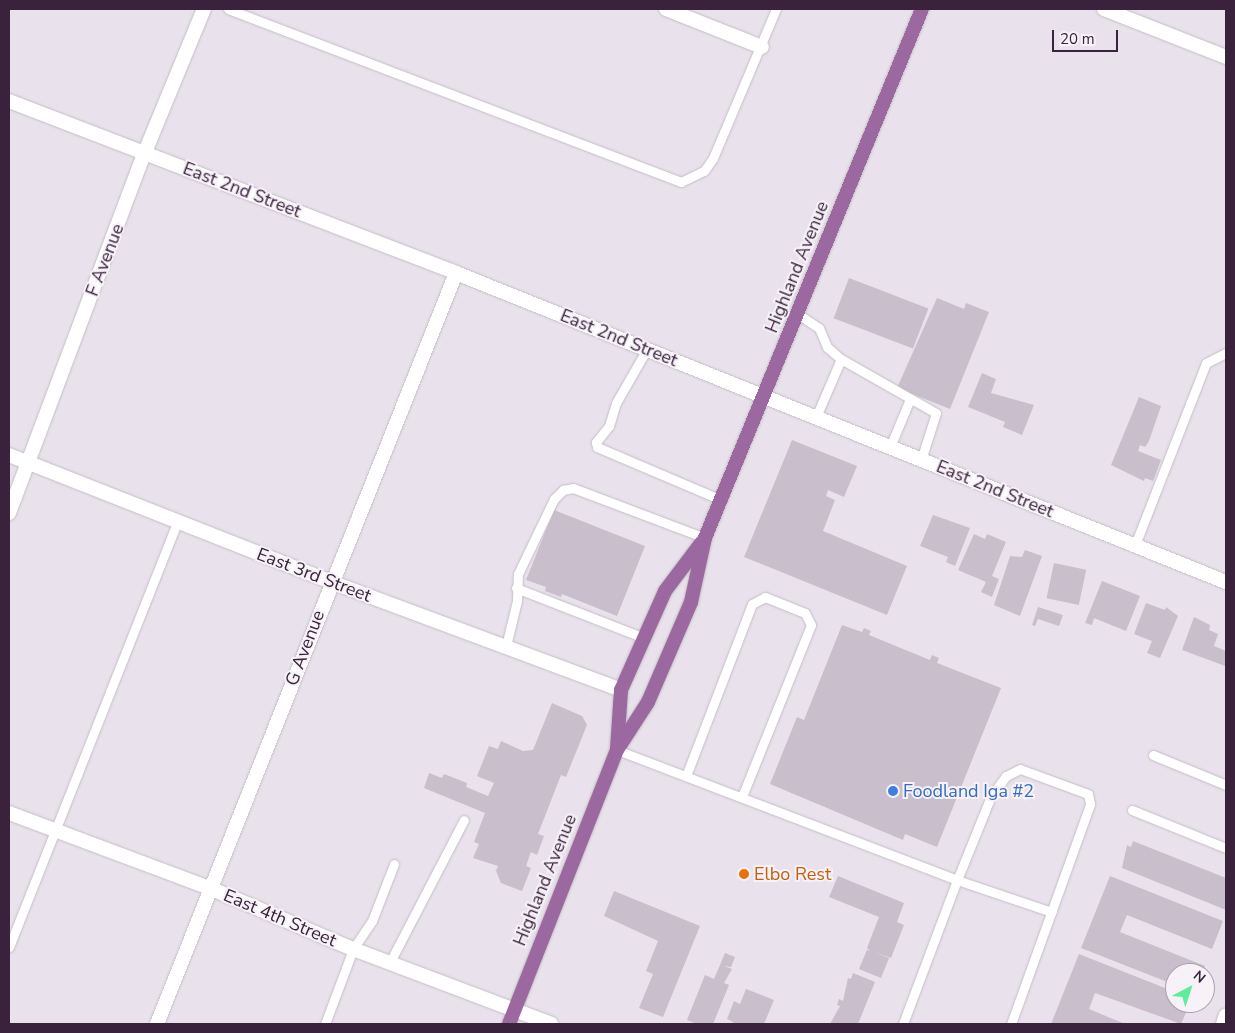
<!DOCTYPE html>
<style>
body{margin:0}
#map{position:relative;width:1235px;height:1033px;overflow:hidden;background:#e9e2ec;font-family:"Nunito Sans",sans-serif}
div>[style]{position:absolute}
.building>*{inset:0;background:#c9becc;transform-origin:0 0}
.roads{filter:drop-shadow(0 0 1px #c4bdc4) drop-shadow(0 0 1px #c4bdc4)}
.service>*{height:9px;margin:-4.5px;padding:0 4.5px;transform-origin:4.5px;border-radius:4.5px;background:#fff}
.minor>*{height:14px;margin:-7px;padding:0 7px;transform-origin:7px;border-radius:7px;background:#fff}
.tertiary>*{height:14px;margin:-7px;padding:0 7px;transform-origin:7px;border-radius:7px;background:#fff}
.primary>*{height:14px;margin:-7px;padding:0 7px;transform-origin:7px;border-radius:7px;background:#9c68a0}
.dots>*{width:14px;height:14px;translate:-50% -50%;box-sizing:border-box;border:2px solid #f6f2f8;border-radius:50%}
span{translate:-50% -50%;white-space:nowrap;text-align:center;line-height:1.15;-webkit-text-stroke:4px #f6f2f8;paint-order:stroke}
.street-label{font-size:18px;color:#3a223c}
.shop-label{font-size:18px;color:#366cbe}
.left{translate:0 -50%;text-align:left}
.food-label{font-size:18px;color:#c56008}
.frame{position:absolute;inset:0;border:10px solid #3a223c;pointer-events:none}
.north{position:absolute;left:1165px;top:963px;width:50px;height:50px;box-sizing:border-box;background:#f6f2f8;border:1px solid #ab9fad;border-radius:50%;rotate:40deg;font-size:14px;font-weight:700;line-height:20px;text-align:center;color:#3a223c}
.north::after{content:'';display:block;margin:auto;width:18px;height:22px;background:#5eed9c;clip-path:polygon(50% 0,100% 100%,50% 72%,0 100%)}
.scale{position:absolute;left:1052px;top:30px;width:66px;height:22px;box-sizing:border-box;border:2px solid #3a223c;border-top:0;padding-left:6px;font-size:15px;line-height:18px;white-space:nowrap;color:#3a223c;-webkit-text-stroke:4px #f6f2f8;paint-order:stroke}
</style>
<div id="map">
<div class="building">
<div style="left:849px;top:278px;width:85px;height:43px;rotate:21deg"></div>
<div style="clip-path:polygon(937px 298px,964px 309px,966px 303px,989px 312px,950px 409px,897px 388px)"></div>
<div style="clip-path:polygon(982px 373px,996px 379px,991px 393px,1034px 405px,1022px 435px,1003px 427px,1005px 422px,968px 407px)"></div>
<div style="clip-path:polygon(1139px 397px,1161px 406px,1149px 441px,1145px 447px,1140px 445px,1138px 451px,1161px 460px,1153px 481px,1145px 478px,1144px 481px,1111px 465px)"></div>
<div style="clip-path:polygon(792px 440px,857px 466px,844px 497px,828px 490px,826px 496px,835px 500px,823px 531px,907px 566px,887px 615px,744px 557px)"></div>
<div style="clip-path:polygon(554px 510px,645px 546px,617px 616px,562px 594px,561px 597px,545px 591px,546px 587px,526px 580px)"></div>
<div style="clip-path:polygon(933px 515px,970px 528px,955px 566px,946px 562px,948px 557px,920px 546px)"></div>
<div style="clip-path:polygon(974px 534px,985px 539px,987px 534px,1006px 542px,992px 576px,999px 579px,992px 597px,981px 592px,986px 582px,958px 570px)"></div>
<div style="clip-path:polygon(1025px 550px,1042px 556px,1020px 616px,994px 605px,1010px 556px,1022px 557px)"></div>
<div style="left:1054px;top:563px;width:33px;height:36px;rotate:12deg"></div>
<div style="clip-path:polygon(1102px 581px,1140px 596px,1126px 631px,1094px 618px,1092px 625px,1085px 623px)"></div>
<div style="clip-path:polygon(1146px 603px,1165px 610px,1166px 607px,1178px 616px,1160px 658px,1147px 653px,1152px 641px,1134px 634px)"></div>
<div style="clip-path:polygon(1038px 607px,1063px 615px,1059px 626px,1038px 619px,1035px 626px,1032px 625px)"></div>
<div style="clip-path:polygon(1194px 617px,1210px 625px,1209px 630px,1218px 634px,1214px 646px,1226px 651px,1225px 666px,1182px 650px)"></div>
<div style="clip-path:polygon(842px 625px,862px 632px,864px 628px,871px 631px,869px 635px,930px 660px,932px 655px,939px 658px,937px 663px,1001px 688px,937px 847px,905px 834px,903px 840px,770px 784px,797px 717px,804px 720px)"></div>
<div style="clip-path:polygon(552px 703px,582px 716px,587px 725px,566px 777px,561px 775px,538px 834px,544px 836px,537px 855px,531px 852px,526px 866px,531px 868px,522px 891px,501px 883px,496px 871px,498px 866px,473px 858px,479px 844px,474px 842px,485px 813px,424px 788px,429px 773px,442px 778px,444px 774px,467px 783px,466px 787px,488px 796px,494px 783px,477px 776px,489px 746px,498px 749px,501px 741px,523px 751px,533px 750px)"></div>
<div style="clip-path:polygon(1133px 841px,1226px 878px,1226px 910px,1122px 868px,1127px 845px,1131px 847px)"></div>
<div style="clip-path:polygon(838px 876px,904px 903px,897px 922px,904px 925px,891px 958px,874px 952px,889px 958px,881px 978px,859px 969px,867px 950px,870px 951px,867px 948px,879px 917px,829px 897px)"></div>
<div style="clip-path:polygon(1110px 876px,1223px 921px,1212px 949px,1127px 915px,1120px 932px,1205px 966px,1202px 973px,1175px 973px,1175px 985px,1081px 948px)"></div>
<div style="clip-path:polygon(614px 891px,700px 926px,663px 1017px,639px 1008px,653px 974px,646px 971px,658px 941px,604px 916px)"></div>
<div style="clip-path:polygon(725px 953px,735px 957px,731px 967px,724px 966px,732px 969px,724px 983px,729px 985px,713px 1024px,697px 1024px,687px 1020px,705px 975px,714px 979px)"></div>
<div style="clip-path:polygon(1079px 954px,1175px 992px,1175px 1003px,1190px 1003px,1181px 1024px,1095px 993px,1089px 1009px,1125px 1024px,1051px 1024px)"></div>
<div style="clip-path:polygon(853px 973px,875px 982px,858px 1024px,830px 1024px,840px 1006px,837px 1005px,839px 999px,843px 1001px,848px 978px,851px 979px)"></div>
<div style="clip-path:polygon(746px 989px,774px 1000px,764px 1024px,732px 1024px,733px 1022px,727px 1019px,734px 1001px,740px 1004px)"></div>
</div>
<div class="roads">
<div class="service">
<div style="left:228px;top:9px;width:485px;rotate:20.9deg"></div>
<div style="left:681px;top:182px;width:25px;rotate:-26deg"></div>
<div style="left:704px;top:171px;width:16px;rotate:-55deg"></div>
<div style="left:713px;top:158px;width:162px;rotate:-67.1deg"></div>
<div style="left:798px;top:314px;width:25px;rotate:34deg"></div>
<div style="left:819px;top:328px;width:21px;rotate:67deg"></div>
<div style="left:827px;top:347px;width:18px;rotate:41deg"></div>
<div style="left:841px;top:359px;width:109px;rotate:29.6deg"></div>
<div style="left:936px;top:413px;width:49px;rotate:107.7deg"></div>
<div style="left:647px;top:349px;width:62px;rotate:119.9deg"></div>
<div style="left:616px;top:403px;width:24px;rotate:107deg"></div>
<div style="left:609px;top:426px;width:21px;rotate:129deg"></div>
<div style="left:596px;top:442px;width:5px;rotate:79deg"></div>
<div style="left:597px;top:447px;width:135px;rotate:23.1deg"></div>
<div style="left:816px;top:417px;width:63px;rotate:-66.7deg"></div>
<div style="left:890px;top:447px;width:52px;rotate:-67.4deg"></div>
<div style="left:1135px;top:545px;width:195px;rotate:-68.7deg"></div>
<div style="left:1206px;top:363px;width:22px;rotate:-27deg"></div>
<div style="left:516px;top:588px;width:137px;rotate:21.3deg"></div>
<div style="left:506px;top:646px;width:46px;rotate:-76.3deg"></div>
<div style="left:517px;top:601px;width:27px;rotate:-88deg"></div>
<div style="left:518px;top:574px;width:83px;rotate:-64.4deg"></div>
<div style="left:554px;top:499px;width:13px;rotate:-45deg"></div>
<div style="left:563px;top:490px;width:10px;rotate:-11deg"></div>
<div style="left:573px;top:488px;width:141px;rotate:20.7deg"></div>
<div style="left:617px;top:750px;width:364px;rotate:20.9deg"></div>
<div style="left:957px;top:880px;width:154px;rotate:110.6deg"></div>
<div style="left:1153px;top:755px;width:79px;rotate:22.3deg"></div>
<div style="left:686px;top:776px;width:184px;rotate:-69deg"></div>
<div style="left:752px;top:604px;width:15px;rotate:-28deg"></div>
<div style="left:765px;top:597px;width:43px;rotate:21.8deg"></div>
<div style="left:805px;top:613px;width:13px;rotate:63deg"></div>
<div style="left:811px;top:625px;width:185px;rotate:111.9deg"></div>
<div style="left:1132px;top:810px;width:101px;rotate:22deg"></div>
<div style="left:9px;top:947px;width:457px;rotate:-68.4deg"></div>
<div style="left:390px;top:962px;width:160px;rotate:-62.5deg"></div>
<div style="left:325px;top:1024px;width:80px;rotate:-69.5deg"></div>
<div style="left:353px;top:949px;width:34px;rotate:-56deg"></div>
<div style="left:372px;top:921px;width:61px;rotate:-68.9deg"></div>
<div style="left:1011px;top:1024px;width:234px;rotate:-70.2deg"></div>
<div style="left:1090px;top:804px;width:10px;rotate:-101deg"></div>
<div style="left:1088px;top:794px;width:72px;rotate:-159.8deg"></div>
<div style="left:1020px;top:769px;width:16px;rotate:153deg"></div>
<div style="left:1006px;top:776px;width:25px;rotate:127deg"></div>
<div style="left:991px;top:796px;width:91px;rotate:112deg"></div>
<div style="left:957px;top:880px;width:100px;rotate:18.6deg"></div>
</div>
<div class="minor">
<div style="left:666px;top:9px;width:103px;rotate:21.6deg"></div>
<div style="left:1104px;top:9px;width:131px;rotate:21.5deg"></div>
<div style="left:9px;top:101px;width:479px;rotate:21deg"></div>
<div style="left:456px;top:273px;width:830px;rotate:21.87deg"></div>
<div style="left:9px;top:455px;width:346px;rotate:21.5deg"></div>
<div style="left:331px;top:582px;width:309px;rotate:20.4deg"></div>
<div style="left:9px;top:513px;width:386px;rotate:-69.4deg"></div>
<div style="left:145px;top:152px;width:155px;rotate:-67.6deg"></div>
<div style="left:157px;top:1024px;width:808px;rotate:-68.29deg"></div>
<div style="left:1223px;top:1024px;width:9px;rotate:-72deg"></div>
</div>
<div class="tertiary">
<div style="left:9px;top:813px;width:217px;rotate:20.5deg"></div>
<div style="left:212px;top:889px;width:153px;rotate:23.1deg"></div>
<div style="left:353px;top:949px;width:212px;rotate:20.7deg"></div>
</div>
<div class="primary">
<div style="left:617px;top:749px;width:59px;rotate:-86.1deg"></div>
<div style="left:621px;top:690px;width:108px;rotate:-66deg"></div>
<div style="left:665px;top:591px;width:61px;rotate:-52.9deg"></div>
<div style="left:509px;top:1024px;width:295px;rotate:-68.5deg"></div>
<div style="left:617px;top:750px;width:57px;rotate:-57.1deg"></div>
<div style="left:648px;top:702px;width:109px;rotate:-66.7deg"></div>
<div style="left:691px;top:602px;width:66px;rotate:-77.7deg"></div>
<div style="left:705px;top:538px;width:572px;rotate:-67.7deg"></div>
</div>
</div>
<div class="dots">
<div style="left:893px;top:791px;background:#3f7fe0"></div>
<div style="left:744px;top:874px;background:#e8710a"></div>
</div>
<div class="street-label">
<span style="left:242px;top:190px;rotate:21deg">East 2nd Street</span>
<span style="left:105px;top:260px;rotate:-69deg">F Avenue</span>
<span style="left:797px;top:267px;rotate:-68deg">Highland Avenue</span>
<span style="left:619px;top:338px;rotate:22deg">East 2nd Street</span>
<span style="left:995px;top:489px;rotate:22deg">East 2nd Street</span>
<span style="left:314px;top:575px;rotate:21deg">East 3rd Street</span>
<span style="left:305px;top:648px;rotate:-69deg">G Avenue</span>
<span style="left:545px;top:880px;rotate:-68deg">Highland Avenue</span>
<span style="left:280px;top:918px;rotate:23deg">East 4th Street</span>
</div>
<div class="shop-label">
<span class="left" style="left:903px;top:791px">Foodland Iga #2</span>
</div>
<div class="food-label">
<span class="left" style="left:754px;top:874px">Elbo Rest</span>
</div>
<div class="frame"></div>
<div class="north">N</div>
<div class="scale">20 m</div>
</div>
